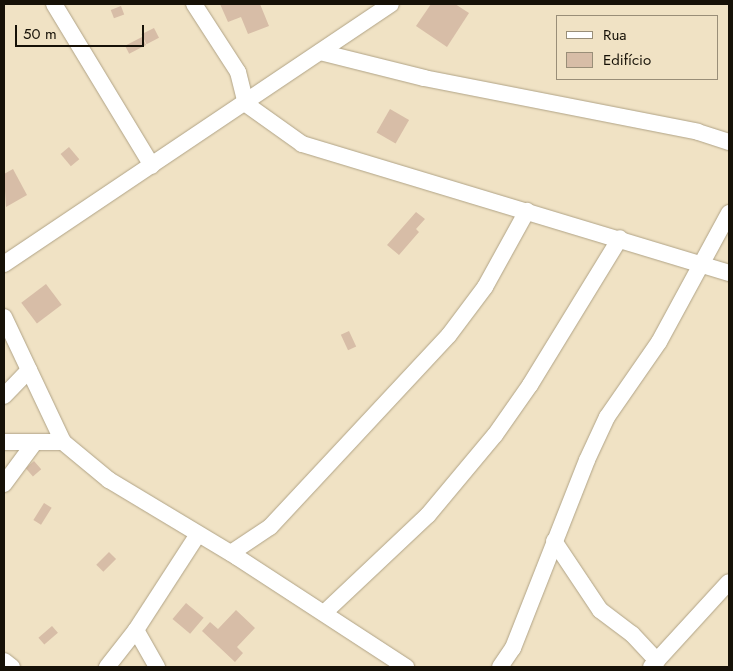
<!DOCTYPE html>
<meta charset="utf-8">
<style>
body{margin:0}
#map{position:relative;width:733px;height:671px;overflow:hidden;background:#f0e2c4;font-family:Jost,sans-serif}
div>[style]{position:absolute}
.building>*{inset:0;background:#d7bda7;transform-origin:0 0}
.roads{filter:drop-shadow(0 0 1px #b0a386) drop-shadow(0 0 1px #b0a386)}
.minor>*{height:16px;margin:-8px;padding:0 8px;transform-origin:8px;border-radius:8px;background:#fff}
span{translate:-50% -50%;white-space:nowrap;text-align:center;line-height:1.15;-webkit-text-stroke:5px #f0e2c4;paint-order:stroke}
.frame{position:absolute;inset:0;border:5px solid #161107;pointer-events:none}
.legend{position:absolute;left:556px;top:15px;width:162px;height:65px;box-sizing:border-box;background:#f0e2c4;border:1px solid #998e78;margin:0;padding:6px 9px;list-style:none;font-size:15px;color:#161107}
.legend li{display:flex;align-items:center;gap:10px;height:25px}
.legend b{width:25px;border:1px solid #998e78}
.scale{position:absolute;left:15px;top:25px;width:129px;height:22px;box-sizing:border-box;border:2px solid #161107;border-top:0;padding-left:6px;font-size:15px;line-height:18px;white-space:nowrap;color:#161107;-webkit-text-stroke:4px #f0e2c4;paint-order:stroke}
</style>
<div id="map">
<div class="building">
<div style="clip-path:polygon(220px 4px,260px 4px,269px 26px,248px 34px,241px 17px,228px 22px)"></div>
<div style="clip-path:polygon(431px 4px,455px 4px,469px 13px,447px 47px,416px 26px)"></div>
<div style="left:121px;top:6px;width:9px;height:11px;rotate:69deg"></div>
<div style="left:154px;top:28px;width:11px;height:14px;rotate:63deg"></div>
<div style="left:142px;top:37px;width:9px;height:19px;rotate:63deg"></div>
<div style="left:390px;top:109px;width:22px;height:27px;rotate:30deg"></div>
<div style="left:69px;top:147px;width:16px;height:11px;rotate:50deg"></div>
<div style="clip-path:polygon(13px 169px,27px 195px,6px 207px,4px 174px)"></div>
<div style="clip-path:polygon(416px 212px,425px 219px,416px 229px,419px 232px,399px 255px,387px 245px)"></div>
<div style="left:46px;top:284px;width:26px;height:31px;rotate:53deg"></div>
<div style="left:349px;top:331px;width:17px;height:9px;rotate:65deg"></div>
<div style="left:34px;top:461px;width:11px;height:11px;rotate:49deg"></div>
<div style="left:44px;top:503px;width:9px;height:20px;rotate:32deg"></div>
<div style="left:109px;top:552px;width:10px;height:18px;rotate:45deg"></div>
<div style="left:186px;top:603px;width:23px;height:21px;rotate:40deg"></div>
<div style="clip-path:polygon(236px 610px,255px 628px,237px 647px,243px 653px,235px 662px,202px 631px,210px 622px,218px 629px)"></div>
<div style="left:52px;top:626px;width:9px;height:18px;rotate:49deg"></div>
</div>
<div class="roads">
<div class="minor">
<div style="left:54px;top:4px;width:189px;rotate:58.8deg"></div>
<div style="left:194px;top:4px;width:81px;rotate:57.1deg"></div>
<div style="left:238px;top:72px;width:33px;rotate:76deg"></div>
<div style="left:246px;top:104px;width:69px;rotate:35.5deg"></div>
<div style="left:302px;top:144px;width:446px;rotate:16.8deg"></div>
<div style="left:320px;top:52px;width:107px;rotate:14deg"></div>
<div style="left:424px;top:78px;width:279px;rotate:11.1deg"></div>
<div style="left:698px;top:132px;width:33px;rotate:18deg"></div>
<div style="left:4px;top:264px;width:466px;rotate:-33.9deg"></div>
<div style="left:4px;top:317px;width:138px;rotate:64.7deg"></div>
<div style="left:63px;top:442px;width:60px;rotate:39.6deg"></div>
<div style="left:109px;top:480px;width:149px;rotate:31deg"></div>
<div style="left:237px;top:557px;width:202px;rotate:33.1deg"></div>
<div style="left:4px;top:396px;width:36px;rotate:-46deg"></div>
<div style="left:4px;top:442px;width:59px"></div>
<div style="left:4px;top:484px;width:52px;rotate:-53.6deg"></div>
<div style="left:554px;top:541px;width:83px;rotate:56.3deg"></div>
<div style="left:600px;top:610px;width:40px;rotate:37deg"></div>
<div style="left:632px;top:634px;width:37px;rotate:47deg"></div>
<div style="left:231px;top:553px;width:47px;rotate:-33.7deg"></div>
<div style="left:270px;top:527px;width:262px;rotate:-47deg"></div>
<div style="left:449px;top:335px;width:60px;rotate:-53.1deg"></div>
<div style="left:485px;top:287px;width:87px;rotate:-61.1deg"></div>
<div style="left:324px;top:613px;width:143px;rotate:-43.3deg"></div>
<div style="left:428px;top:515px;width:104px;rotate:-50.1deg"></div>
<div style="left:495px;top:435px;width:61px;rotate:-55deg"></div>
<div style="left:530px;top:385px;width:172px;rotate:-58.5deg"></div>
<div style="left:136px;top:630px;width:43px;rotate:60.4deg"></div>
<div style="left:4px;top:661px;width:10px;rotate:37deg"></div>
<div style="left:107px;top:667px;width:47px;rotate:-51.9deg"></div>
<div style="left:136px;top:630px;width:114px;rotate:-57.1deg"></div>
<div style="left:500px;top:667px;width:23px;rotate:-56deg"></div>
<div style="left:513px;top:648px;width:202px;rotate:-68.5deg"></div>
<div style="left:587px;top:460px;width:47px;rotate:-65.1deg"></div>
<div style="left:607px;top:417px;width:91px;rotate:-55.3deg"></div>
<div style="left:659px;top:342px;width:147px;rotate:-61.5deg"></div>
<div style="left:651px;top:667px;width:115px;rotate:-47.5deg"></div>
</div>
</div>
<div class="frame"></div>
<ul class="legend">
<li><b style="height:6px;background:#fff"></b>Rua</li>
<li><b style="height:14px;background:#d7bda7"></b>Edifício</li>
</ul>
<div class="scale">50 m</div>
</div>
